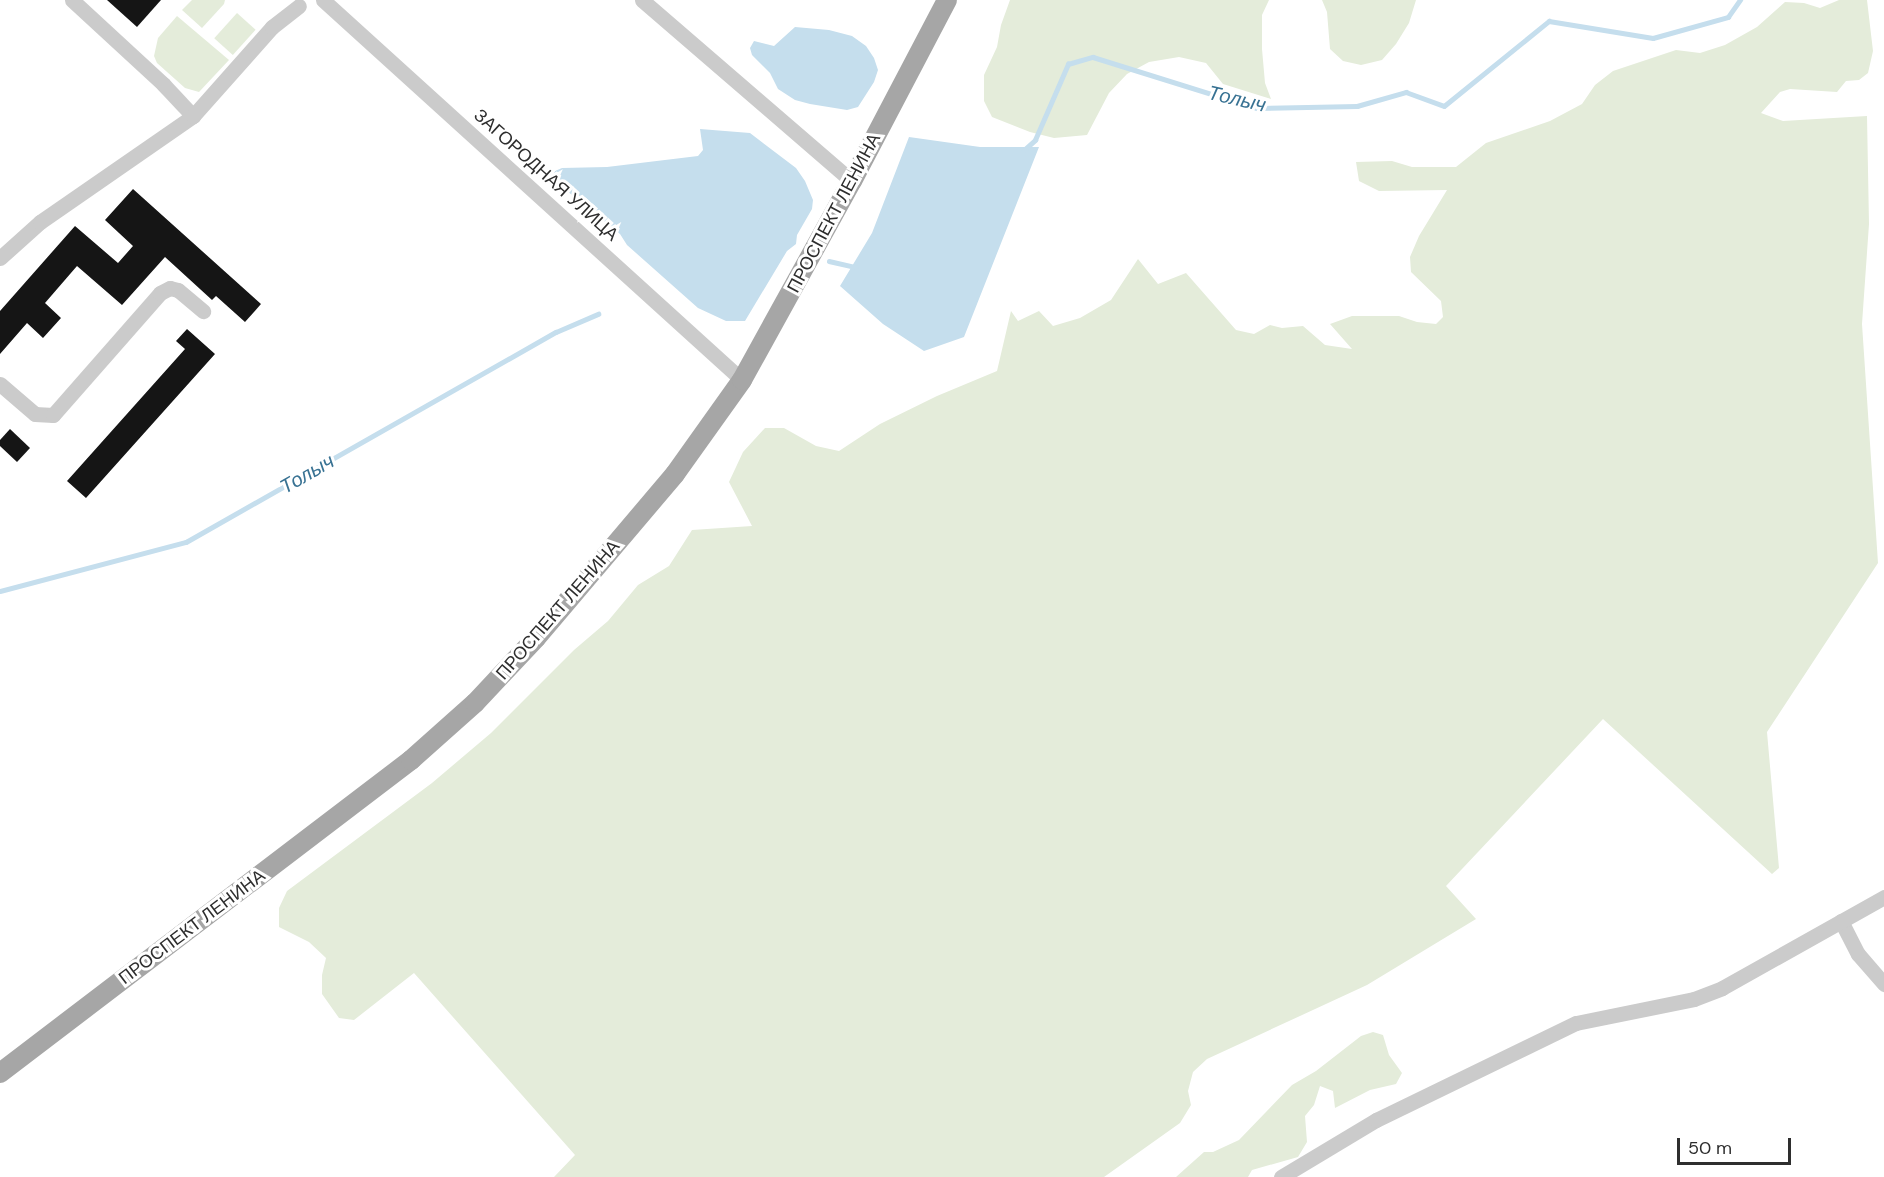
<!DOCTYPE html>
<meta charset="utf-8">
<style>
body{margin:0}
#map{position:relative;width:1884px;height:1177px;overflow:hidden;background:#fff;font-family:"DM Sans",sans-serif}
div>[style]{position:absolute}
.green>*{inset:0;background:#e4ecda;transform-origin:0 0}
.water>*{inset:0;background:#c5deed}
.stream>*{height:4.5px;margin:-2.25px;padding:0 2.25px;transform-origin:2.25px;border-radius:2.25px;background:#c5deed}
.building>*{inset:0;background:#151515}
.minor>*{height:15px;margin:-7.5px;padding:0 7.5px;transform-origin:7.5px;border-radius:7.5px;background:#cbcbcb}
.major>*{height:20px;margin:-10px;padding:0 10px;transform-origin:10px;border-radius:10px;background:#a6a6a6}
span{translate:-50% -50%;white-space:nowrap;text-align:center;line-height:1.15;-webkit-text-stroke:6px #fff;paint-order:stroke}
.street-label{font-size:18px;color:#2e2e2e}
.water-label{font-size:20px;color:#387293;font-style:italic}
.scale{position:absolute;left:1677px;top:1138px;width:114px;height:27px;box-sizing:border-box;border:3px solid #2e2e2e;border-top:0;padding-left:8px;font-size:18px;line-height:21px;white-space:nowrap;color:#2e2e2e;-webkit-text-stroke:4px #fff;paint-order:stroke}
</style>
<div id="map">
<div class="green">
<div style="clip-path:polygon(192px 0,225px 0,224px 4px,202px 28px,182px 10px)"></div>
<div style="clip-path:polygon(1010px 0,1269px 0,1262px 15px,1262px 49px,1265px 83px,1271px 99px,1223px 84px,1206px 63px,1179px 57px,1149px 62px,1127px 74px,1109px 93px,1087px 135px,1054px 138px,1030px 132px,992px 117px,984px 101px,984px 75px,997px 47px,1001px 25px)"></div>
<div style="clip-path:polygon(1322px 0,1416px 0,1409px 23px,1396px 44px,1382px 60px,1361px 65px,1343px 61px,1330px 49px,1327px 12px)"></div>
<div style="clip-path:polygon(1839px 0,1867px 0,1873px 51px,1868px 73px,1859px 80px,1846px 81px,1837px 92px,1790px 89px,1780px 92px,1761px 113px,1783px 121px,1867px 116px,1869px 224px,1862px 324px,1878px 563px,1767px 732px,1779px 868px,1772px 874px,1603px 719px,1446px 886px,1476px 919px,1367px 985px,1207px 1059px,1193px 1072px,1188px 1091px,1191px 1105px,1180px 1123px,1104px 1177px,554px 1177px,575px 1155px,414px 973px,354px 1020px,339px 1018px,322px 994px,322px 975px,326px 958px,309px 942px,279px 927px,279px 908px,287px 891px,432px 783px,491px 733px,574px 650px,608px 621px,638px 585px,669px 566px,692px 530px,752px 526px,729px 482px,743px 452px,765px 428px,784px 428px,816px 446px,839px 451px,880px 424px,937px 396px,997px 371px,1011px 311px,1018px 321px,1039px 311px,1053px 326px,1080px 318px,1111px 300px,1138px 259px,1158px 284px,1186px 273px,1236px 330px,1254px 334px,1270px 325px,1282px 328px,1303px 326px,1325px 345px,1352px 349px,1330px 324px,1352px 316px,1399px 316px,1417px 322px,1436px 324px,1443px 317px,1441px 301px,1411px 272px,1410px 257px,1419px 236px,1447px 190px,1379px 191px,1359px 181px,1356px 162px,1392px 161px,1412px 167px,1456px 167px,1486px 143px,1550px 121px,1582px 104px,1595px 85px,1613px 71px,1676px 50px,1700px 53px,1725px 45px,1757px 27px,1785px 2px,1804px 3px,1820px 8px)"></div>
<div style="left:237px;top:13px;width:25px;height:34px;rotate:42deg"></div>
<div style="clip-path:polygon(177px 16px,229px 60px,199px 92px,185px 88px,157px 63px,154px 56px,158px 38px)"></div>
<div style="clip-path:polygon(1373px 1032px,1383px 1035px,1389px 1055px,1402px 1073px,1396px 1084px,1370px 1090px,1335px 1108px,1333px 1091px,1320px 1086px,1314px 1105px,1305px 1116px,1307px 1142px,1298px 1157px,1252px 1170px,1248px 1177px,1176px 1177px,1204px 1152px,1213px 1152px,1239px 1140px,1292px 1085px,1316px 1071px,1361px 1036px)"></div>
</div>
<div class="water">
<div style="clip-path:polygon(795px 27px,829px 30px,852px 36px,866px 46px,874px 58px,878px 70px,874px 82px,858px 107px,847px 110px,810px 104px,795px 100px,778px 89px,770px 73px,752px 55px,750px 48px,754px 41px,774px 46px)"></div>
<div style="clip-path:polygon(700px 129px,750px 133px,796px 168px,805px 181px,813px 200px,812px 209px,797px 235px,796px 244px,787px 251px,745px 321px,726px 321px,698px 308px,627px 245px,620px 234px,551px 178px,555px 171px,562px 168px,607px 167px,698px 156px,703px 150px)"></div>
<div style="clip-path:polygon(909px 137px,980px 147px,1039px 147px,964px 337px,924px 351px,883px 324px,840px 286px,872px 233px)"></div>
</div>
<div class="stream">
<div style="left:1024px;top:150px;width:15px;rotate:-42deg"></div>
<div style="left:1035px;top:140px;width:83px;rotate:-66.5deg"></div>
<div style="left:1068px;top:64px;width:26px;rotate:-16deg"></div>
<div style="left:1093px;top:57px;width:172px;rotate:17.3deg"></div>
<div style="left:1257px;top:108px;width:100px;rotate:-1.1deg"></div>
<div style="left:1357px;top:106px;width:51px;rotate:-15.9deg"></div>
<div style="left:1406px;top:92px;width:40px;rotate:20.2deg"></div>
<div style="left:1444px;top:106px;width:135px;rotate:-39deg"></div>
<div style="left:1549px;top:21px;width:105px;rotate:9.3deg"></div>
<div style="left:1653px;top:38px;width:78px;rotate:-15.6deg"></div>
<div style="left:1728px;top:17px;width:21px;rotate:-55deg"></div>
<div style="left:829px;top:261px;width:27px;rotate:13deg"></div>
<div style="left:0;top:591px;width:192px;rotate:-14.8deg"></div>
<div style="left:186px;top:542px;width:425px;rotate:-29.6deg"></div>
<div style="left:556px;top:332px;width:46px;rotate:-23.2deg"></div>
</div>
<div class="building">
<div style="clip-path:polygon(107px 0,161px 0,137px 27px)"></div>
<div style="clip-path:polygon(133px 189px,261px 304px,245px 322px,216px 296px,212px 300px,165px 257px,122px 305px,77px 266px,45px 303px,61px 318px,43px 338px,27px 323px,0 354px,0 311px,75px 226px,118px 263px,133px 246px,105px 220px)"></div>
<div style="clip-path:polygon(187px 329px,215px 354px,86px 498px,67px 481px,185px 349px,176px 341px)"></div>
<div style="clip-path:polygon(10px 429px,30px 448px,17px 462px,0 446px,0 440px)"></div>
</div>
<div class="minor">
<div style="left:72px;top:0;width:124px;rotate:42.7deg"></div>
<div style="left:163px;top:84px;width:44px;rotate:46.8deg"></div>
<div style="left:323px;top:0;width:566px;rotate:42.21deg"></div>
<div style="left:642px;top:0;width:277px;rotate:40.8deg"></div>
<div style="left:0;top:258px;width:54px;rotate:-42deg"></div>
<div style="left:40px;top:222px;width:186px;rotate:-34.7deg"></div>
<div style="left:193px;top:116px;width:119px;rotate:-48.4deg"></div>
<div style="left:272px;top:27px;width:34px;rotate:-38deg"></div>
<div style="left:0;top:384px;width:46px;rotate:40.6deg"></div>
<div style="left:35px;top:414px;width:18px;rotate:3deg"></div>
<div style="left:53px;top:415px;width:162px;rotate:-48.7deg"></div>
<div style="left:160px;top:293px;width:11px;rotate:-27deg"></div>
<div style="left:170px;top:288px;width:8px;rotate:14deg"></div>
<div style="left:178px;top:290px;width:33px;rotate:40deg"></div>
<div style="left:1841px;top:921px;width:37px;rotate:63deg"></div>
<div style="left:1858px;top:954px;width:40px;rotate:49deg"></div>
<div style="left:1281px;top:1177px;width:111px;rotate:-31deg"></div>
<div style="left:1376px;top:1120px;width:222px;rotate:-25.9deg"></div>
<div style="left:1576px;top:1023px;width:120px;rotate:-11.5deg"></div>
<div style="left:1694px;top:999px;width:30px;rotate:-21deg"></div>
<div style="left:1722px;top:988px;width:186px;rotate:-29.3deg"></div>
</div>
<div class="major">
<div style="left:0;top:1073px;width:517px;rotate:-37.29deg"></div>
<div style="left:411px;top:760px;width:86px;rotate:-41.7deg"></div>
<div style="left:475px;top:703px;width:89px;rotate:-46.8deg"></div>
<div style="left:536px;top:638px;width:215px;rotate:-49.7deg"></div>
<div style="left:675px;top:474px;width:115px;rotate:-54.5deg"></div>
<div style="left:742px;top:380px;width:227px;rotate:-61.1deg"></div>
<div style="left:852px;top:181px;width:204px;rotate:-62.3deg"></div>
</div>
<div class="street-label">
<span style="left:546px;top:175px;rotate:42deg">ЗАГОРОДНАЯ УЛИЦА</span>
<span style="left:834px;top:213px;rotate:-62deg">ПРОСПЕКТ ЛЕНИНА</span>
<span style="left:558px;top:610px;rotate:-49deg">ПРОСПЕКТ ЛЕНИНА</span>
<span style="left:192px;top:927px;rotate:-37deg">ПРОСПЕКТ ЛЕНИНА</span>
</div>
<div class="water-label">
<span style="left:1237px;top:99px;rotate:13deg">Толыч</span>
<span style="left:307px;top:474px;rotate:-30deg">Толыч</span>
</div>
<div class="scale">50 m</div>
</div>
